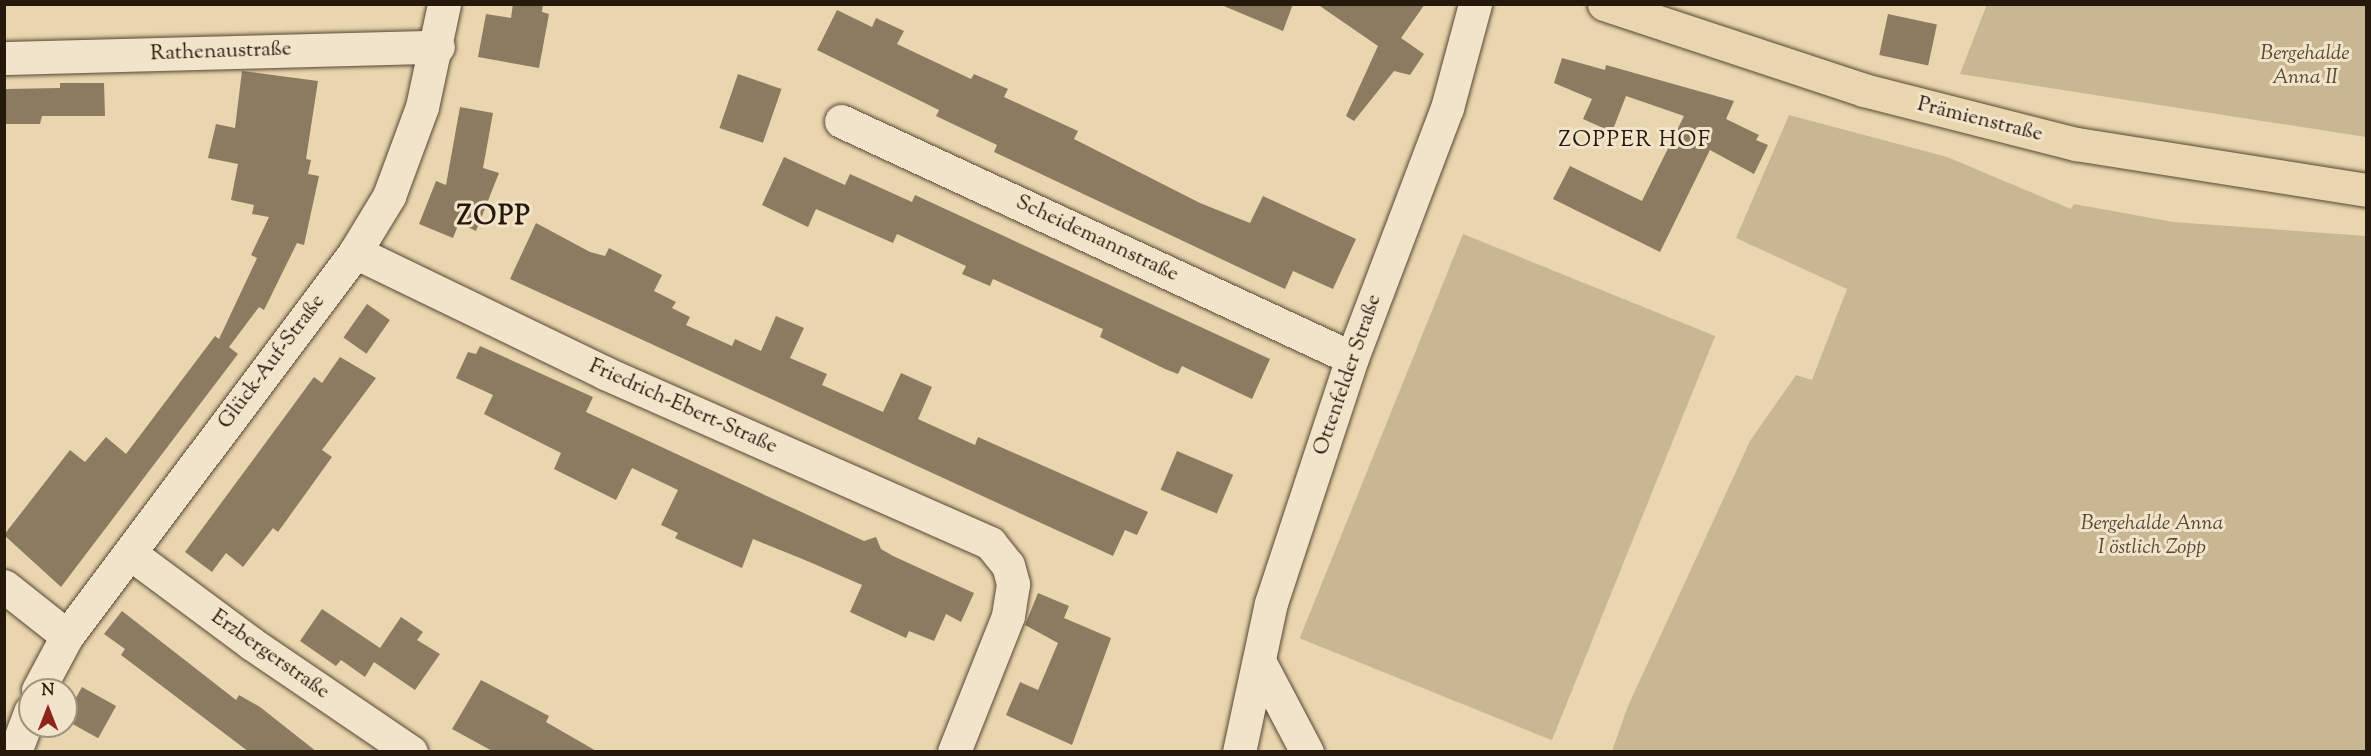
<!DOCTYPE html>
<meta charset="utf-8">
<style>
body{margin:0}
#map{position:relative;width:2371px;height:756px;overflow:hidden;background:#ead6ae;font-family:"Sorts Mill Goudy",serif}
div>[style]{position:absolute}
.green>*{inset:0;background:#c9b692;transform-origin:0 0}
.building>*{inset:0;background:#8b7b60;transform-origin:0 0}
.roads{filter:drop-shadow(0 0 2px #564834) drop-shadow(0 0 2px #564834)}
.minor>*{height:33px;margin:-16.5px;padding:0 16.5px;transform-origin:16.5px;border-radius:16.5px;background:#f1e4ca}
.major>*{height:33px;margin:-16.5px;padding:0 16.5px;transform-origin:16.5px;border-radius:16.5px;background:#ead6ae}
span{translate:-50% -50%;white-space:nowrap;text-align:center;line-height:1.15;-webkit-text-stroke:6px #f1e4ca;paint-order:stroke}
.street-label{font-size:21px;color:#25190b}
.park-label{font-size:21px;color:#564834;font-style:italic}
.neighbourhood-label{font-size:22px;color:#25190b;letter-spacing:1.5px}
.district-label{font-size:27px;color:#25190b;font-weight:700;letter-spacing:1.5px}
.frame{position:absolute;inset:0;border:6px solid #25190b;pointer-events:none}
.north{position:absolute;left:18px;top:678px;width:60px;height:60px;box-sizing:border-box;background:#f1e4ca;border:2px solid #9f937e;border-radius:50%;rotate:0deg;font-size:16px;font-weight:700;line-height:24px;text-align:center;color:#25190b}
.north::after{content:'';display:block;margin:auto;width:21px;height:27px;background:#8f2418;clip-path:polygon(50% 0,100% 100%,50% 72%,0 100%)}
</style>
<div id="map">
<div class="green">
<div style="clip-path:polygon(1987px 4px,2366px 5px,2366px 137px,1960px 74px)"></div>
<div style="clip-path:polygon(1789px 115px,1947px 157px,2071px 209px,2074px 204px,2173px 222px,2366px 236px,2366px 751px,1612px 751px,1628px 706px,1750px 441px,1796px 375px,1812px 380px,1847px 289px,1736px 238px)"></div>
<div style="left:1463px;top:234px;width:272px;height:436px;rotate:22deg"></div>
</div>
<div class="building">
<div style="clip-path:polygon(513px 4px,543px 4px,542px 12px,549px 14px,539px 68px,478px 57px,486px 14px,511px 18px)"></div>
<div style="clip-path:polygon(1219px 4px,1293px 4px,1283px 31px)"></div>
<div style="clip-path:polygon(1317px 4px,1425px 4px,1401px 38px,1424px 54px,1410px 75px,1394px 71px,1354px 121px,1346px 116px,1378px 46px)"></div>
<div style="clip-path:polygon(837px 10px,872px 27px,876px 18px,904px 31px,897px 44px,971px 79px,974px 74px,1008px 89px,1004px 97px,1078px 131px,1074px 139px,1200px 203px,1250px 223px,1263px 196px,1356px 239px,1333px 289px,1293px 271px,1285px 289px,994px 152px,997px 145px,936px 116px,939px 110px,817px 50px)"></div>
<div style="left:1888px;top:14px;width:50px;height:42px;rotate:12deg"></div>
<div style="clip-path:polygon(1562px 58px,1605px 70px,1606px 65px,1734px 101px,1726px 119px,1759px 135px,1756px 140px,1768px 145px,1754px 174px,1710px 150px,1660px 252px,1553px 199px,1570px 166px,1642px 201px,1684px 116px,1626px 96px,1612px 132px,1583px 119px,1592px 99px,1554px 83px)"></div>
<div style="clip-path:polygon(242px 71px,318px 81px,306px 159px,311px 160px,308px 174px,319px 176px,304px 245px,297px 243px,264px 310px,259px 307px,229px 347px,238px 354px,61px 587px,4px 535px,70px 450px,85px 462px,106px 437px,126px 454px,215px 336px,219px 339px,257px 258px,251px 255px,269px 217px,252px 214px,254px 205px,231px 200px,238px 164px,208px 158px,216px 124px,235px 128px)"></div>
<div style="left:738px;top:74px;width:46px;height:57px;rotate:19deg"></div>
<div style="clip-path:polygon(60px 83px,104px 83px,105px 116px,42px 116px,40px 124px,4px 124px,4px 89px,60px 88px)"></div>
<div style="clip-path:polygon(460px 107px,493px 113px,483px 168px,499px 173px,476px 231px,459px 223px,453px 238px,419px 224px,436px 181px,446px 185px)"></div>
<div style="clip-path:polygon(784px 157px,845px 185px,850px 174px,912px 202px,915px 195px,1270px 359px,1252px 399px,1182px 366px,1178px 374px,1165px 369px,1100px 337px,1103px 329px,993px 279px,990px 286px,962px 274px,966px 266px,897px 234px,893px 243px,816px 209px,808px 227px,762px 205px)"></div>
<div style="clip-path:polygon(536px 223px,590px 252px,605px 256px,609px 248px,662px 275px,654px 291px,676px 302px,672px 308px,690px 317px,686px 325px,732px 346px,735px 339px,761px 351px,776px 316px,804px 328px,790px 358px,827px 374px,822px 385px,883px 412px,901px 373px,932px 387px,918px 419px,975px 445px,978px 437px,1148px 512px,1137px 535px,1125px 530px,1113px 556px,510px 279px)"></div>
<div style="left:367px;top:304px;width:28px;height:41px;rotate:35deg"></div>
<div style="clip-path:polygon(480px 346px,593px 397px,586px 412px,864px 541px,876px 537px,881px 549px,893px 556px,974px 593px,961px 622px,946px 614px,934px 641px,909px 631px,906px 638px,850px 612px,862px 585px,805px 560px,753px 539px,742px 568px,675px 538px,678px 533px,661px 525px,678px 490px,632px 468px,616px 500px,554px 469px,561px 453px,484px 414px,493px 395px,456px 378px,468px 352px,476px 354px)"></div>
<div style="clip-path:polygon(340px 357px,376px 378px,322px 450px,332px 457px,278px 532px,273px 528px,243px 567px,226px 553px,212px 572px,185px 552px,314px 377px,322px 383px)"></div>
<div style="left:1177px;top:451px;width:61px;height:42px;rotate:23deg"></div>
<div style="clip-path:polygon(1038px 593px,1069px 606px,1064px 618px,1111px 638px,1072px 745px,1006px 715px,1020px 682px,1038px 690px,1058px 643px,1025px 625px)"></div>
<div style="clip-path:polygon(322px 609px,380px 648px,401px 617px,423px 632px,417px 640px,440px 654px,415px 690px,374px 662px,365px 677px,341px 660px,336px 666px,300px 641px)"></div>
<div style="clip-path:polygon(122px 611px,236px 700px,239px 695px,260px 707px,317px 752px,249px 752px,121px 655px,125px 649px,104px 634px)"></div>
<div style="clip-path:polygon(481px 680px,549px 716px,546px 722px,598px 752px,494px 752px,452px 729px)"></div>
<div style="left:82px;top:687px;width:39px;height:37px;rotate:29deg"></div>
</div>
<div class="roads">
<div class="minor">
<div style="left:4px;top:58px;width:434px;rotate:-1.5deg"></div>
<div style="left:841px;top:121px;width:563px;rotate:24.88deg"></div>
<div style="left:355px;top:252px;width:278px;rotate:25.8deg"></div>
<div style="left:605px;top:373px;width:421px;rotate:23.8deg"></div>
<div style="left:990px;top:543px;width:28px;rotate:51deg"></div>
<div style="left:1008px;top:565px;width:20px;rotate:75deg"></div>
<div style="left:1013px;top:584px;width:32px;rotate:99deg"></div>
<div style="left:1008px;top:616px;width:146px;rotate:111.7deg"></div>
<div style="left:131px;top:554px;width:151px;rotate:36.6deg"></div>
<div style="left:252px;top:644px;width:192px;rotate:34.2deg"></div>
<div style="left:4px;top:586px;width:80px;rotate:38.4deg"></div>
<div style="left:1259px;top:661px;width:103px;rotate:62.2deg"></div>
<div style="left:38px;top:690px;width:61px;rotate:-61.8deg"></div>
<div style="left:67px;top:636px;width:480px;rotate:-53.1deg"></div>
<div style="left:355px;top:252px;width:66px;rotate:-58.7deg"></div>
<div style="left:389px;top:196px;width:95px;rotate:-69.7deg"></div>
<div style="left:422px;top:107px;width:105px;rotate:-77.9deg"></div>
<div style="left:15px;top:752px;width:43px;rotate:-69.4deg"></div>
<div style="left:1239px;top:752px;width:152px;rotate:-77.9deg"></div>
<div style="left:1271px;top:603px;width:258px;rotate:-71.7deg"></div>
<div style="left:1352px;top:358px;width:267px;rotate:-69.2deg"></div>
<div style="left:1447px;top:108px;width:108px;rotate:-74.9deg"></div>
</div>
<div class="major">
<div style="left:1604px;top:4px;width:274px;rotate:18.3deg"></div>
<div style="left:1864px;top:90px;width:219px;rotate:14.3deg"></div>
<div style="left:2076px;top:144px;width:294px;rotate:9deg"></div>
</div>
</div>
<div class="street-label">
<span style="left:221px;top:52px;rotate:-2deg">Rathenaustraße</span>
<span style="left:1980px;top:120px;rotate:14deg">Prämienstraße</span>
<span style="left:1097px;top:239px;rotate:25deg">Scheidemannstraße</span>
<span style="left:272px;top:362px;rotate:-53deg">Glück-Auf-Straße</span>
<span style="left:1348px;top:375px;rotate:-71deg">Ottenfelder Straße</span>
<span style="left:683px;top:407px;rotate:24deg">Friedrich-Ebert-Straße</span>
<span style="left:270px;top:655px;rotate:35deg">Erzbergerstraße</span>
</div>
<div class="park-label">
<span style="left:2305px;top:66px">Bergehalde<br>Anna II</span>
<span style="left:2152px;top:536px">Bergehalde Anna<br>I östlich Zopp</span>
</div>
<div class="neighbourhood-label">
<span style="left:1635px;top:142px">ZOPPER HOF</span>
</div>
<div class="district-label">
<span style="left:494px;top:218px">ZOPP</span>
</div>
<div class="frame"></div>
<div class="north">N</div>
</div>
